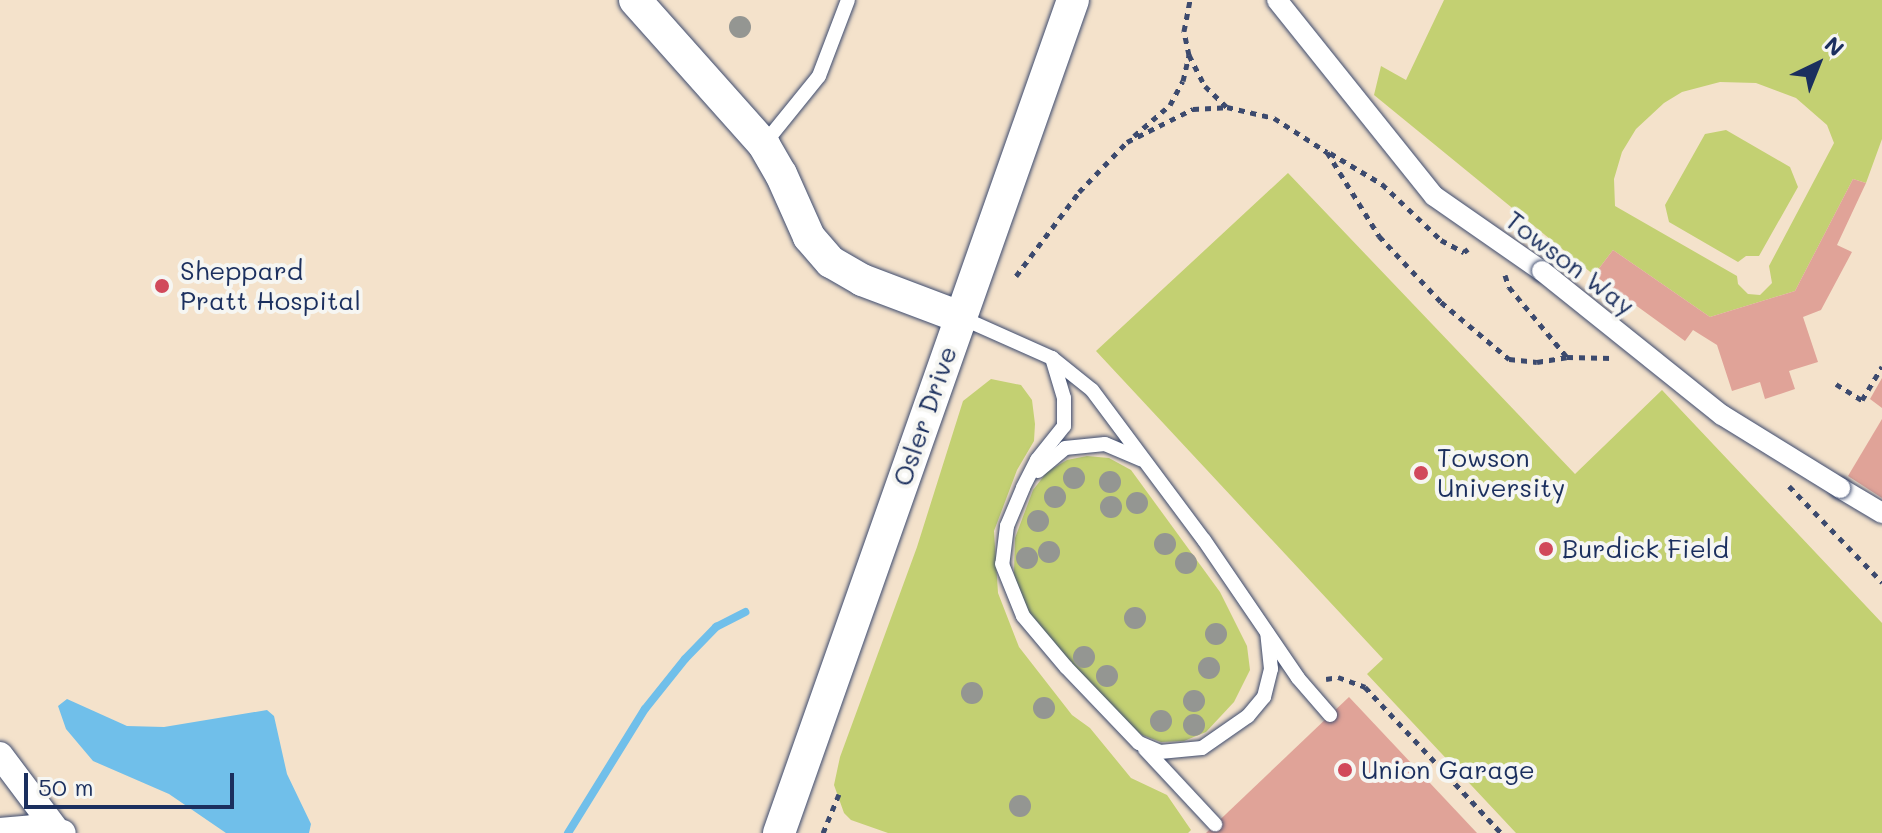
<!DOCTYPE html>
<style>
body{margin:0}
#map{position:relative;width:1882px;height:833px;overflow:hidden;background:#f4e2cb;font-family:Mali,sans-serif}
div>[style]{position:absolute}
.green>*{inset:0;background:#c3d072}
.water>*{inset:0;background:#70bfea}
.stream>*{height:8px;margin:-4px;padding:0 4px;transform-origin:4px;border-radius:4px;background:#70bfea}
.building>*{inset:0;background:#e0a398}
.path>*{height:5px;margin-top:-2.5px;transform-origin:0;background:repeating-linear-gradient(90deg,#3c4a6e 0 6px,transparent 0 12px)}
.roads{filter:drop-shadow(0 0 2px #3c4a6e) drop-shadow(0 0 2px #3c4a6e)}
.service>*{height:14px;margin:-7px;padding:0 7px;transform-origin:7px;border-radius:7px;background:#fff}
.pedestrian>*{height:20px;margin:-10px;padding:0 10px;transform-origin:10px;border-radius:10px;background:#fff}
.minor>*{height:26px;margin:-13px;padding:0 13px;transform-origin:13px;border-radius:13px;background:#fff}
.tertiary>*{height:32px;margin:-16px;padding:0 16px;transform-origin:16px;border-radius:16px;background:#fff}
.bridges{filter:drop-shadow(0 0 2px #3c4a6e) drop-shadow(0 0 2px #3c4a6e)}
.pedestrian-bridge>*{height:20px;margin:-10px;padding:0 10px;transform-origin:10px;border-radius:10px;background:#fff}
.trees>*{width:22px;height:22px;margin:-11px;border-radius:50%;background:#949692}
.dots>*{width:22px;height:22px;translate:-50% -50%;box-sizing:border-box;border:4px solid #f6f6f2;border-radius:50%}
span{translate:-50% -50%;white-space:nowrap;text-align:center;line-height:1.15;-webkit-text-stroke:8px #f6f6f2;paint-order:stroke}
.street-label{font-size:26px;color:#1b2f5e}
.poi-label{font-size:26px;color:#1b2f5e}
.left{translate:0 -50%;text-align:left}
.north{position:absolute;left:1778px;top:24px;width:80px;height:80px;-webkit-text-stroke:6px #f6f6f2;paint-order:stroke;rotate:43deg;font-size:22px;font-weight:700;line-height:32px;text-align:center;color:#1b2f5e}
.north::after{content:'';display:block;margin:auto;width:28px;height:36px;background:#1b2f5e;clip-path:polygon(50% 0,100% 100%,50% 72%,0 100%)}
.scale{position:absolute;left:24px;top:773px;width:210px;height:36px;box-sizing:border-box;border:4px solid #1b2f5e;border-top:0;padding-left:10px;font-size:24px;line-height:28px;white-space:nowrap;color:#1b2f5e;-webkit-text-stroke:6px #f6f6f2;paint-order:stroke}
</style>
<div id="map">
<div class="green">
<div style="clip-path:polygon(evenodd,1444px 0,1882px 0,1882px 139px,1866px 183px,1853px 179px,1795px 291px,1710px 317px,1613px 250px,1594px 275px,1374px 95px,1381px 66px,1406px 80px,1444px 0,1720px 82px,1756px 83px,1796px 98px,1827px 125px,1834px 143px,1769px 266px,1772px 283px,1760px 295px,1748px 294px,1738px 284px,1737px 276px,1615px 206px,1614px 179px,1622px 152px,1636px 129px,1664px 103px,1682px 92px,1720px 82px)"></div>
<div style="clip-path:polygon(1726px 130px,1790px 167px,1798px 187px,1759px 256px,1746px 256px,1738px 262px,1669px 222px,1665px 205px,1705px 134px)"></div>
<div style="clip-path:polygon(1288px 173px,1575px 474px,1662px 390px,1882px 623px,1882px 833px,1516px 833px,1367px 674px,1383px 659px,1096px 351px)"></div>
<div style="clip-path:polygon(991px 379px,1021px 385px,1032px 400px,1035px 424px,1034px 441px,1017px 470px,994px 531px,998px 593px,1019px 647px,1072px 715px,1090px 728px,1131px 778px,1167px 795px,1191px 830px,1188px 833px,888px 833px,851px 820px,844px 813px,834px 785px,840px 757px,917px 547px,963px 401px)"></div>
<div style="clip-path:polygon(1087px 456px,1109px 458px,1131px 470px,1220px 592px,1247px 646px,1250px 670px,1234px 702px,1206px 732px,1184px 741px,1161px 742px,1129px 730px,1035px 627px,1020px 601px,1014px 573px,1015px 538px,1033px 490px,1047px 472px,1067px 460px)"></div>
</div>
<div class="water">
<div style="clip-path:polygon(67px 699px,127px 726px,164px 727px,267px 710px,274px 716px,287px 774px,311px 824px,309px 833px,226px 833px,169px 794px,93px 761px,66px 729px,58px 706px)"></div>
</div>
<div class="stream">
<div style="left:568px;top:833px;width:146px;rotate:-58.2deg"></div>
<div style="left:645px;top:709px;width:64px;rotate:-51.3deg"></div>
<div style="left:685px;top:659px;width:45px;rotate:-45.9deg"></div>
<div style="left:716px;top:627px;width:33px;rotate:-27deg"></div>
</div>
<div class="building">
<div style="clip-path:polygon(1853px 179px,1866px 183px,1837px 245px,1852px 252px,1821px 310px,1803px 317px,1818px 362px,1789px 371px,1795px 389px,1765px 399px,1760px 382px,1732px 391px,1717px 345px,1693px 330px,1685px 341px,1594px 275px,1613px 250px,1710px 317px,1795px 291px)"></div>
<div style="clip-path:polygon(1882px 378px,1882px 408px,1870px 399px)"></div>
<div style="clip-path:polygon(1882px 419px,1882px 498px,1848px 476px)"></div>
<div style="clip-path:polygon(1349px 697px,1477px 833px,1206px 833px,1330px 715px)"></div>
</div>
<div class="path">
<div style="left:1189px;top:55px;width:35px;rotate:63deg"></div>
<div style="left:1205px;top:86px;width:30px;rotate:44deg"></div>
<div style="left:1134px;top:136px;width:48px;rotate:-40.7deg"></div>
<div style="left:1170px;top:105px;width:27px;rotate:-62deg"></div>
<div style="left:1183px;top:81px;width:27px;rotate:-77deg"></div>
<div style="left:1189px;top:55px;width:25px;rotate:-102deg"></div>
<div style="left:1184px;top:31px;width:32px;rotate:-79deg"></div>
<div style="left:1330px;top:153px;width:61px;rotate:30.8deg"></div>
<div style="left:1382px;top:184px;width:81px;rotate:43.5deg"></div>
<div style="left:1441px;top:240px;width:26px;rotate:28deg"></div>
<div style="left:1464px;top:252px;width:5px;rotate:-37deg"></div>
<div style="left:1505px;top:275px;width:13px;rotate:72deg"></div>
<div style="left:1509px;top:287px;width:91px;rotate:50.4deg"></div>
<div style="left:1016px;top:276px;width:105px;rotate:-53.1deg"></div>
<div style="left:1079px;top:192px;width:69px;rotate:-46.2deg"></div>
<div style="left:1127px;top:142px;width:74px;rotate:-26.6deg"></div>
<div style="left:1193px;top:109px;width:34px;rotate:-3deg"></div>
<div style="left:1227px;top:107px;width:48px;rotate:13.2deg"></div>
<div style="left:1274px;top:118px;width:63px;rotate:32.7deg"></div>
<div style="left:1327px;top:152px;width:99px;rotate:58.2deg"></div>
<div style="left:1379px;top:236px;width:91px;rotate:46.8deg"></div>
<div style="left:1441px;top:302px;width:89px;rotate:40deg"></div>
<div style="left:1509px;top:359px;width:28px;rotate:6deg"></div>
<div style="left:1537px;top:362px;width:30px;rotate:-9deg"></div>
<div style="left:1567px;top:357px;width:45px;rotate:1.3deg"></div>
<div style="left:1836px;top:384px;width:31px;rotate:32deg"></div>
<div style="left:1862px;top:400px;width:39px;rotate:-59deg"></div>
<div style="left:1789px;top:486px;width:134px;rotate:45.9deg"></div>
<div style="left:1326px;top:679px;width:12px;rotate:-9deg"></div>
<div style="left:1338px;top:677px;width:29px;rotate:20deg"></div>
<div style="left:1365px;top:687px;width:200px;rotate:47deg"></div>
<div style="left:823px;top:833px;width:42px;rotate:-67.7deg"></div>
</div>
<div class="roads">
<div class="service">
<div style="left:764px;top:144px;width:87px;rotate:-51deg"></div>
<div style="left:819px;top:76px;width:81px;rotate:-69.1deg"></div>
<div style="left:960px;top:317px;width:101px;rotate:24deg"></div>
<div style="left:1052px;top:358px;width:51px;rotate:38.7deg"></div>
<div style="left:1092px;top:390px;width:187px;rotate:53.3deg"></div>
<div style="left:1204px;top:540px;width:167px;rotate:55.7deg"></div>
<div style="left:1298px;top:678px;width:49px;rotate:49.1deg"></div>
<div style="left:1052px;top:358px;width:42px;rotate:73.3deg"></div>
<div style="left:1064px;top:398px;width:28px;rotate:90deg"></div>
<div style="left:1064px;top:426px;width:43px;rotate:128.5deg"></div>
<div style="left:1037px;top:460px;width:31px;rotate:117deg"></div>
<div style="left:1023px;top:488px;width:41px;rotate:112.8deg"></div>
<div style="left:1007px;top:526px;width:38px;rotate:97deg"></div>
<div style="left:1002px;top:564px;width:56px;rotate:68deg"></div>
<div style="left:1023px;top:616px;width:67px;rotate:49.9deg"></div>
<div style="left:1066px;top:667px;width:105px;rotate:46.2deg"></div>
<div style="left:1139px;top:743px;width:23px;rotate:23deg"></div>
<div style="left:1160px;top:752px;width:42px;rotate:-5.4deg"></div>
<div style="left:1202px;top:748px;width:56px;rotate:-34.8deg"></div>
<div style="left:1248px;top:716px;width:25px;rotate:-50deg"></div>
<div style="left:1264px;top:697px;width:29px;rotate:-76deg"></div>
<div style="left:1271px;top:669px;width:36px;rotate:-96deg"></div>
<div style="left:1038px;top:471px;width:35px;rotate:-40deg"></div>
<div style="left:1065px;top:448px;width:40px;rotate:-5.7deg"></div>
<div style="left:1105px;top:444px;width:39px;rotate:23deg"></div>
<div style="left:1145px;top:749px;width:103px;rotate:47deg"></div>
</div>
<div class="pedestrian">
<div style="left:1277px;top:0;width:251px;rotate:51.3deg"></div>
<div style="left:1434px;top:196px;width:131px;rotate:34.8deg"></div>
<div style="left:1840px;top:488px;width:49px;rotate:30.8deg"></div>
</div>
<div class="minor">
<div style="left:0;top:755px;width:95px;rotate:53.1deg"></div>
<div style="left:0;top:831px;width:32px;rotate:-5deg"></div>
<div style="left:32px;top:828px;width:31px;rotate:9deg"></div>
</div>
<div class="tertiary">
<div style="left:635px;top:0;width:194px;rotate:48.3deg"></div>
<div style="left:764px;top:145px;width:34px;rotate:60deg"></div>
<div style="left:781px;top:174px;width:69px;rotate:66deg"></div>
<div style="left:809px;top:237px;width:33px;rotate:49deg"></div>
<div style="left:831px;top:262px;width:36px;rotate:30deg"></div>
<div style="left:862px;top:280px;width:105px;rotate:20.7deg"></div>
<div style="left:779px;top:833px;width:883px;rotate:-70.56deg"></div>
</div>
</div>
<div class="bridges">
<div class="pedestrian-bridge">
<div style="left:1542px;top:271px;width:231px;rotate:38.7deg"></div>
<div style="left:1722px;top:415px;width:139px;rotate:31.7deg"></div>
</div>
</div>
<div class="trees">
<div style="left:740px;top:27px"></div>
<div style="left:1074px;top:478px"></div>
<div style="left:1110px;top:482px"></div>
<div style="left:1055px;top:497px"></div>
<div style="left:1137px;top:503px"></div>
<div style="left:1111px;top:507px"></div>
<div style="left:1038px;top:521px"></div>
<div style="left:1165px;top:544px"></div>
<div style="left:1049px;top:552px"></div>
<div style="left:1027px;top:558px"></div>
<div style="left:1186px;top:563px"></div>
<div style="left:1135px;top:618px"></div>
<div style="left:1216px;top:634px"></div>
<div style="left:1084px;top:657px"></div>
<div style="left:1209px;top:668px"></div>
<div style="left:1107px;top:676px"></div>
<div style="left:972px;top:693px"></div>
<div style="left:1194px;top:701px"></div>
<div style="left:1044px;top:708px"></div>
<div style="left:1161px;top:721px"></div>
<div style="left:1194px;top:725px"></div>
<div style="left:1020px;top:806px"></div>
</div>
<div class="dots">
<div style="left:162px;top:286px;background:#d1495b"></div>
<div style="left:1421px;top:473px;background:#d1495b"></div>
<div style="left:1546px;top:549px;background:#d1495b"></div>
<div style="left:1345px;top:770px;background:#d1495b"></div>
</div>
<div class="street-label">
<span style="left:1570px;top:263px;rotate:37deg">Towson Way</span>
<span style="left:925px;top:416px;rotate:-71deg">Osler Drive</span>
</div>
<div class="poi-label">
<span class="left" style="left:180px;top:286px">Sheppard<br>Pratt Hospital</span>
<span class="left" style="left:1437px;top:473px">Towson<br>University</span>
<span class="left" style="left:1562px;top:549px">Burdick Field</span>
<span class="left" style="left:1361px;top:770px">Union Garage</span>
</div>
<div class="north">N</div>
<div class="scale">50 m</div>
</div>
